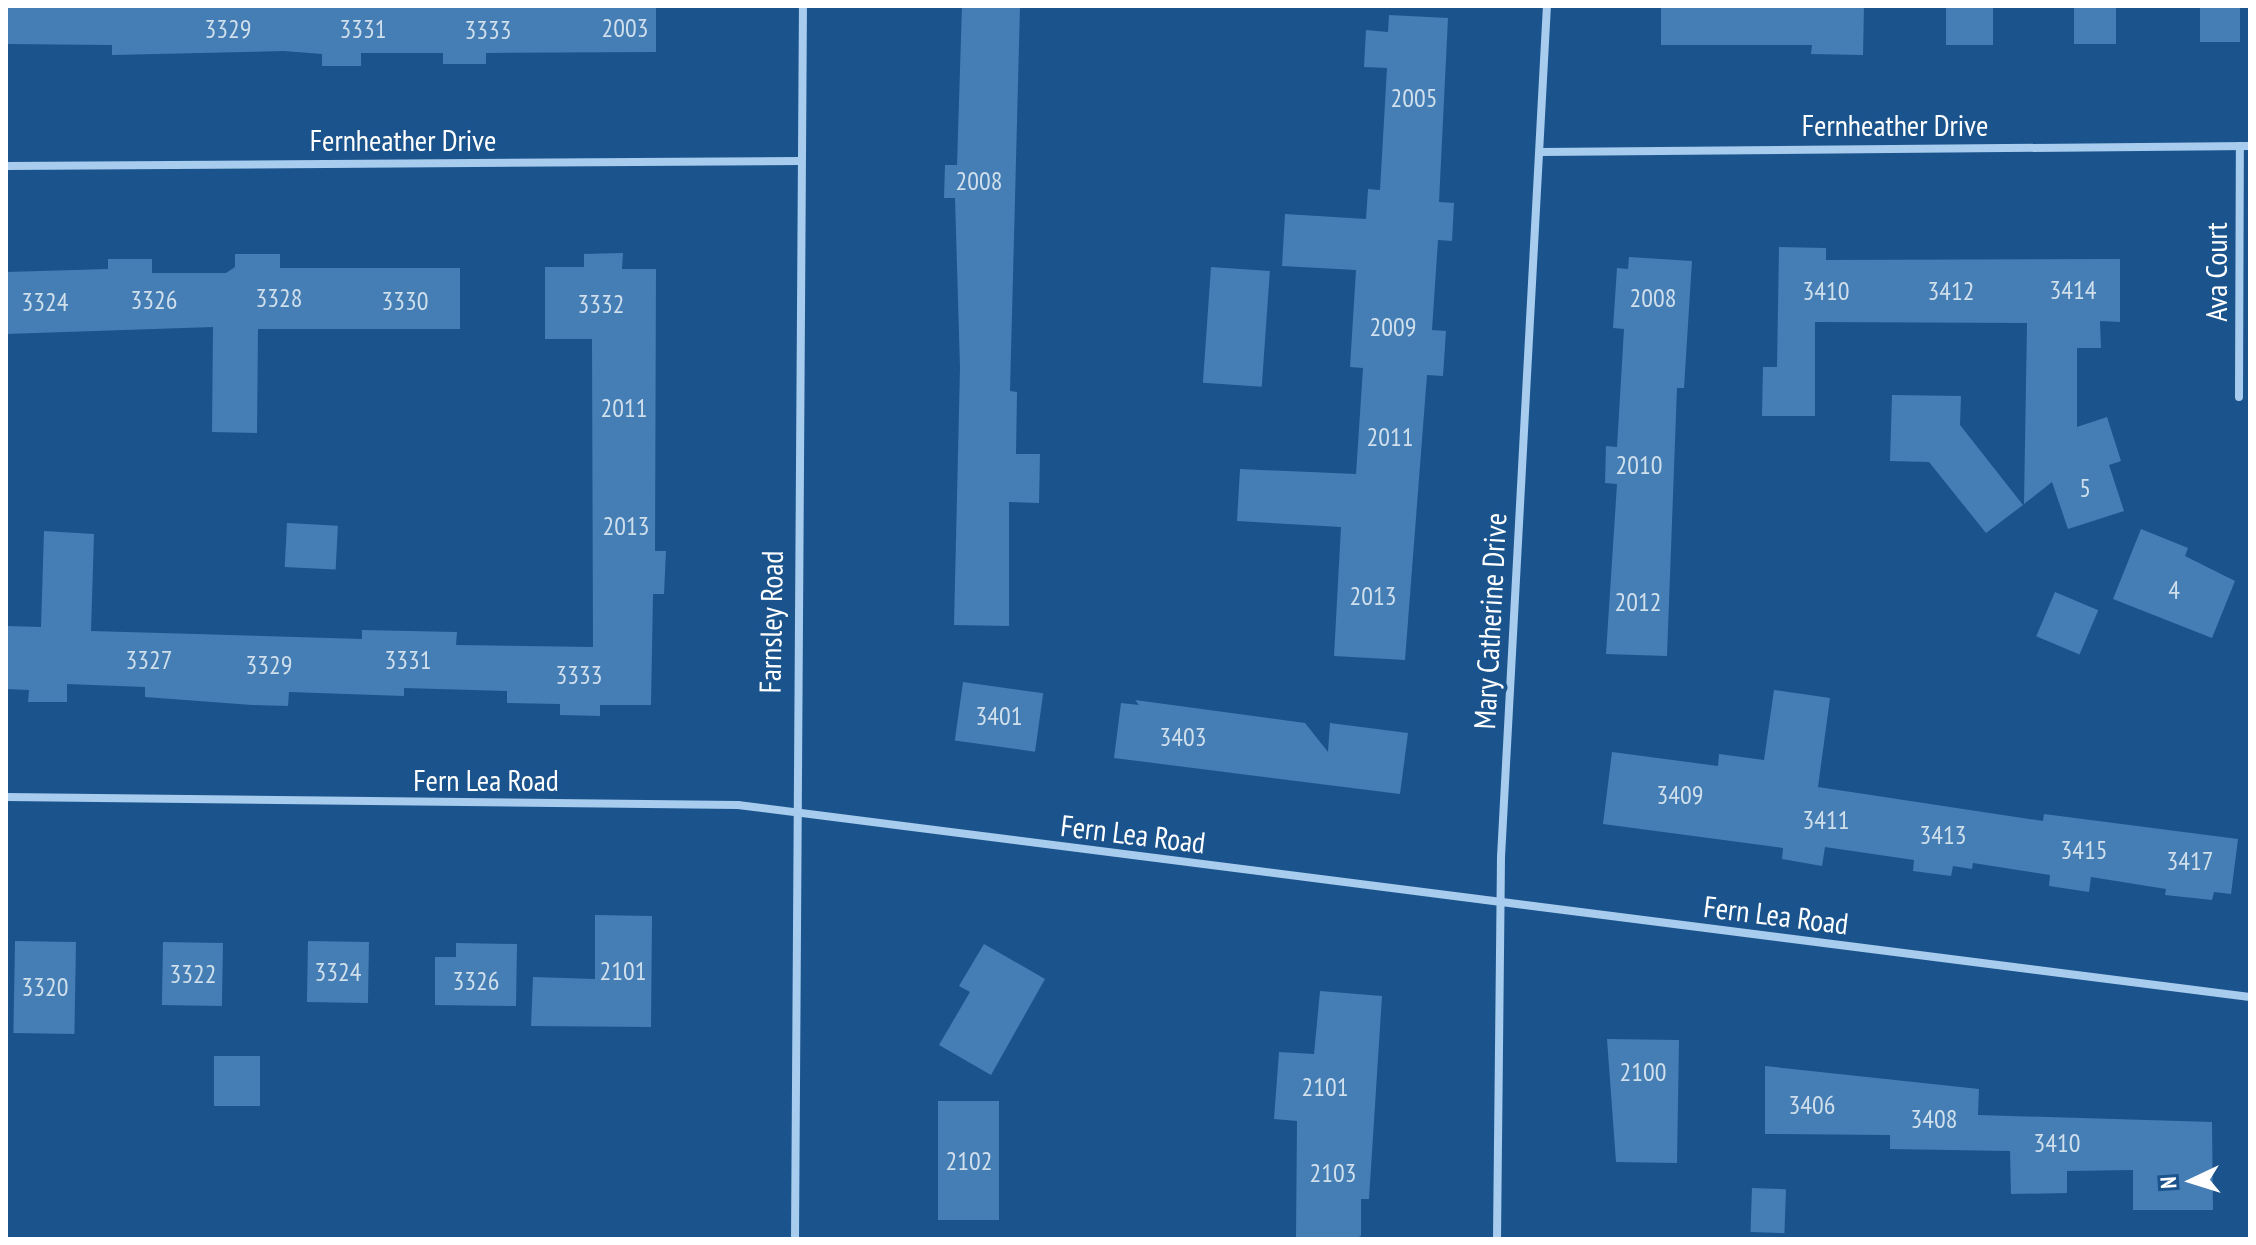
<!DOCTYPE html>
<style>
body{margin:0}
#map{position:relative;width:2256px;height:1245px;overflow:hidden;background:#1b548d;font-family:"PT Sans Narrow",sans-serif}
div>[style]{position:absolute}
.building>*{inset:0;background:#447eb5;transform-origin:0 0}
.minor>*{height:8px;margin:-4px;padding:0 4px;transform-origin:4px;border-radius:4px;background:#a7ccee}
span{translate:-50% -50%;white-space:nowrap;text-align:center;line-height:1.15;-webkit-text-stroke:8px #1b548d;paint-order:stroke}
.number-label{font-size:26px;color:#d0dfec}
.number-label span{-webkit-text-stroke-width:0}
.street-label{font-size:30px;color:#fff}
.frame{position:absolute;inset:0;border:8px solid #fff;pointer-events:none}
.north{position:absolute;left:2152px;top:1141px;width:80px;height:80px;-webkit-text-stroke:6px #1b548d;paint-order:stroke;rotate:266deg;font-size:22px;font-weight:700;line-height:32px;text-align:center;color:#fff}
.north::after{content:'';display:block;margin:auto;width:28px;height:36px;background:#fff;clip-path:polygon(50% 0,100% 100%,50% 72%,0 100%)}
</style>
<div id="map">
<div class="building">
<div style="clip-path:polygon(6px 6px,656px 6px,656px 52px,486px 53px,486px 64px,443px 64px,443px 53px,361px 53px,361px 66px,322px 66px,322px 54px,284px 51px,112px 55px,112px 45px,6px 44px)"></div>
<div style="clip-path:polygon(962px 6px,1020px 6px,1010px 391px,1017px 392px,1016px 454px,1040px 454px,1039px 503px,1009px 502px,1009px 626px,954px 625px,960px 368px,955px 198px,944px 198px,945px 165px,957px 165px)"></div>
<div style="clip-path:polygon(1661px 6px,1864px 6px,1863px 55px,1811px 54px,1812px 45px,1661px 45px)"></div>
<div style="left:1946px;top:6px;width:47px;height:39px"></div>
<div style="left:2074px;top:6px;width:42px;height:38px"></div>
<div style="left:2200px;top:6px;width:40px;height:36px"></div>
<div style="clip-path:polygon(1389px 15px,1448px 18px,1439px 202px,1454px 203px,1452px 241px,1438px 240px,1432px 330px,1446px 331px,1443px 376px,1427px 375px,1405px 660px,1334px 656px,1341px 527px,1237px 521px,1240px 469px,1356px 474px,1363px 368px,1350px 367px,1356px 270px,1282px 266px,1285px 214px,1366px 219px,1368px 189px,1380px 190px,1387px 68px,1364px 67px,1366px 30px,1388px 32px)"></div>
<div style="clip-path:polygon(1779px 247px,1826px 248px,1826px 260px,2120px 259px,2120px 322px,2100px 321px,2101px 348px,2077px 348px,2077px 427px,2107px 417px,2121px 461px,2109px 465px,2124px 511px,2068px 529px,2052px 482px,2024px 504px,2027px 323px,1815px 322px,1815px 416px,1762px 416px,1763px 367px,1777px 367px)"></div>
<div style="clip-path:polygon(623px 253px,622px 269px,656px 269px,655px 551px,666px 551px,664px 594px,653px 594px,651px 705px,600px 705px,600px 716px,560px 715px,560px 704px,507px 703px,507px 691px,404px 688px,404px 696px,289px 692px,288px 706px,252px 705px,145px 697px,145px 687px,67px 684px,67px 702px,28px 702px,29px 690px,6px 689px,6px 626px,41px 627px,44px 531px,94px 534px,91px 631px,362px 639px,362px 630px,457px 632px,456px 645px,593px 647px,592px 339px,545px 339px,545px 267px,584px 267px,584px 254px)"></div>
<div style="clip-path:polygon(235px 254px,280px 254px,280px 268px,460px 268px,460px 329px,258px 329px,257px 433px,212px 432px,213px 327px,6px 334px,6px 272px,108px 269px,108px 259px,152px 259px,152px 273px,226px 273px,235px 267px)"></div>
<div style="clip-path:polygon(1629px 257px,1692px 261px,1684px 388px,1677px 388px,1667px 656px,1606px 654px,1617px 484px,1605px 483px,1606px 446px,1617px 447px,1624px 329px,1613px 328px,1617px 268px,1628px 269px)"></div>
<div style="left:1211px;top:267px;width:59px;height:116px;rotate:4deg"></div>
<div style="clip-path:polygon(1892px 395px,1961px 396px,1960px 425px,2023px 505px,1986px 533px,1929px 462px,1890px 461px)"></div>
<div style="left:287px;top:523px;width:51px;height:44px;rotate:3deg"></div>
<div style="clip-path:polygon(2141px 529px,2188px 548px,2185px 556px,2235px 581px,2212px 638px,2113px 599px)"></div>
<div style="left:2055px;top:592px;width:47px;height:48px;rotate:23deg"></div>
<div style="left:963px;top:682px;width:81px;height:59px;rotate:8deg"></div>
<div style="clip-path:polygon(1774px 690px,1830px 698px,1818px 787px,2043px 821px,2044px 814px,2238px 839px,2231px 894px,2214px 892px,2212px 900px,2165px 895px,2166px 889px,2091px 877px,2089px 892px,2049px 886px,2050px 875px,1973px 863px,1972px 869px,1953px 866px,1951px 876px,1913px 871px,1914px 860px,1825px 847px,1822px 866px,1782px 859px,1783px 848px,1603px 824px,1612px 752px,1718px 766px,1719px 754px,1764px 760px)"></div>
<div style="clip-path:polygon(1135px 700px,1305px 723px,1328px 752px,1330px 723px,1408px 733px,1400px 794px,1114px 758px,1121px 703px,1139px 705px)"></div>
<div style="clip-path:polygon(595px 915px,652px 916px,651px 1027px,531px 1026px,533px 977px,595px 979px)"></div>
<div style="left:15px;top:941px;width:61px;height:92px;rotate:1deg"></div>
<div style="left:308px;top:941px;width:61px;height:61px;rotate:1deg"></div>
<div style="left:163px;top:942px;width:60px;height:63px;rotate:1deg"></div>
<div style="clip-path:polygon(456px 943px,517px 944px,516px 1006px,435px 1005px,435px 957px,456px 957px)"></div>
<div style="clip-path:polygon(984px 944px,1045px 979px,991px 1075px,939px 1045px,970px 992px,959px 986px)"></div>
<div style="clip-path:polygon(1320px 991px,1382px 996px,1369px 1199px,1361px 1199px,1361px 1236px,1353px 1239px,1296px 1239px,1297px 1121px,1274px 1119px,1279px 1052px,1314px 1054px)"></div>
<div style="clip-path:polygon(1607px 1039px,1679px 1040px,1677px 1163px,1616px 1162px)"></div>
<div style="left:214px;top:1056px;width:46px;height:50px"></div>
<div style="clip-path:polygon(1765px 1066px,1979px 1089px,1978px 1115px,2212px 1122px,2213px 1210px,2133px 1210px,2133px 1170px,2067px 1171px,2067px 1193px,2011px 1194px,2010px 1151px,1890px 1149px,1890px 1135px,1765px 1134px)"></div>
<div style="left:999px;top:1101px;width:119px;height:61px;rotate:90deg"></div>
<div style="left:1752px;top:1188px;width:34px;height:44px;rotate:2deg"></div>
</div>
<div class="minor">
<div style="left:1540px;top:152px;width:710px;rotate:-0.48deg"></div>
<div style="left:6px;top:166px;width:794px;rotate:-0.36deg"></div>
<div style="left:2239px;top:397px;width:251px;rotate:-89.8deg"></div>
<div style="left:6px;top:797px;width:732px;rotate:0.63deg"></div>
<div style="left:738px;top:805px;width:1524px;rotate:7.24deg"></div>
<div style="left:795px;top:1239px;width:1233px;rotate:-89.63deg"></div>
<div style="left:1497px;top:1239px;width:382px;rotate:-89.4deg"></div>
<div style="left:1501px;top:857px;width:852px;rotate:-86.91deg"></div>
</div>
<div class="number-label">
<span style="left:625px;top:28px">2003</span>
<span style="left:228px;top:29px">3329</span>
<span style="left:363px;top:29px">3331</span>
<span style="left:488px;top:30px">3333</span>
<span style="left:1414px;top:98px">2005</span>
<span style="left:979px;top:181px">2008</span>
<span style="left:2073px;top:290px">3414</span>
<span style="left:1826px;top:291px">3410</span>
<span style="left:1951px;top:291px">3412</span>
<span style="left:279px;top:298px">3328</span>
<span style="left:1653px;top:298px">2008</span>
<span style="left:154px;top:300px">3326</span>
<span style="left:405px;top:301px">3330</span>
<span style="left:45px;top:302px">3324</span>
<span style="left:601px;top:304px">3332</span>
<span style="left:1393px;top:327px">2009</span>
<span style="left:624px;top:408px">2011</span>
<span style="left:1390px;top:437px">2011</span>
<span style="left:1639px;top:465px">2010</span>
<span style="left:2085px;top:488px">5</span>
<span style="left:626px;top:526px">2013</span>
<span style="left:2174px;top:590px">4</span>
<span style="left:1373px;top:596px">2013</span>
<span style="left:1638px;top:602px">2012</span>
<span style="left:149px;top:660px">3327</span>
<span style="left:408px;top:660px">3331</span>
<span style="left:269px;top:665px">3329</span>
<span style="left:579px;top:675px">3333</span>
<span style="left:999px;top:716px">3401</span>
<span style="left:1183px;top:737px">3403</span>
<span style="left:1680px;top:795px">3409</span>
<span style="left:1826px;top:820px">3411</span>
<span style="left:1943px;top:835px">3413</span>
<span style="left:2084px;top:850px">3415</span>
<span style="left:2190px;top:861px">3417</span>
<span style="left:623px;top:971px">2101</span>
<span style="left:338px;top:972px">3324</span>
<span style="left:193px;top:974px">3322</span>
<span style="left:476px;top:981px">3326</span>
<span style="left:45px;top:987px">3320</span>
<span style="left:1643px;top:1072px">2100</span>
<span style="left:1325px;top:1087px">2101</span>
<span style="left:1812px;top:1105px">3406</span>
<span style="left:1934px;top:1119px">3408</span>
<span style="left:2057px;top:1143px">3410</span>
<span style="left:969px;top:1161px">2102</span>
<span style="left:1333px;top:1173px">2103</span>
</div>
<div class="street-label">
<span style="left:1895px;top:125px">Fernheather Drive</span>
<span style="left:403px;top:140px">Fernheather Drive</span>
<span style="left:2216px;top:272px;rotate:-90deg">Ava Court</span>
<span style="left:1490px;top:621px;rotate:-87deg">Mary Catherine Drive</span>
<span style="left:771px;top:622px;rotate:-89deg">Farnsley Road</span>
<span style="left:486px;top:780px">Fern Lea Road</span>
<span style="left:1133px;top:834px;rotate:7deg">Fern Lea Road</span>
<span style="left:1776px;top:915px;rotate:7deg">Fern Lea Road</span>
</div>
<div class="frame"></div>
<div class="north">N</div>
</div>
